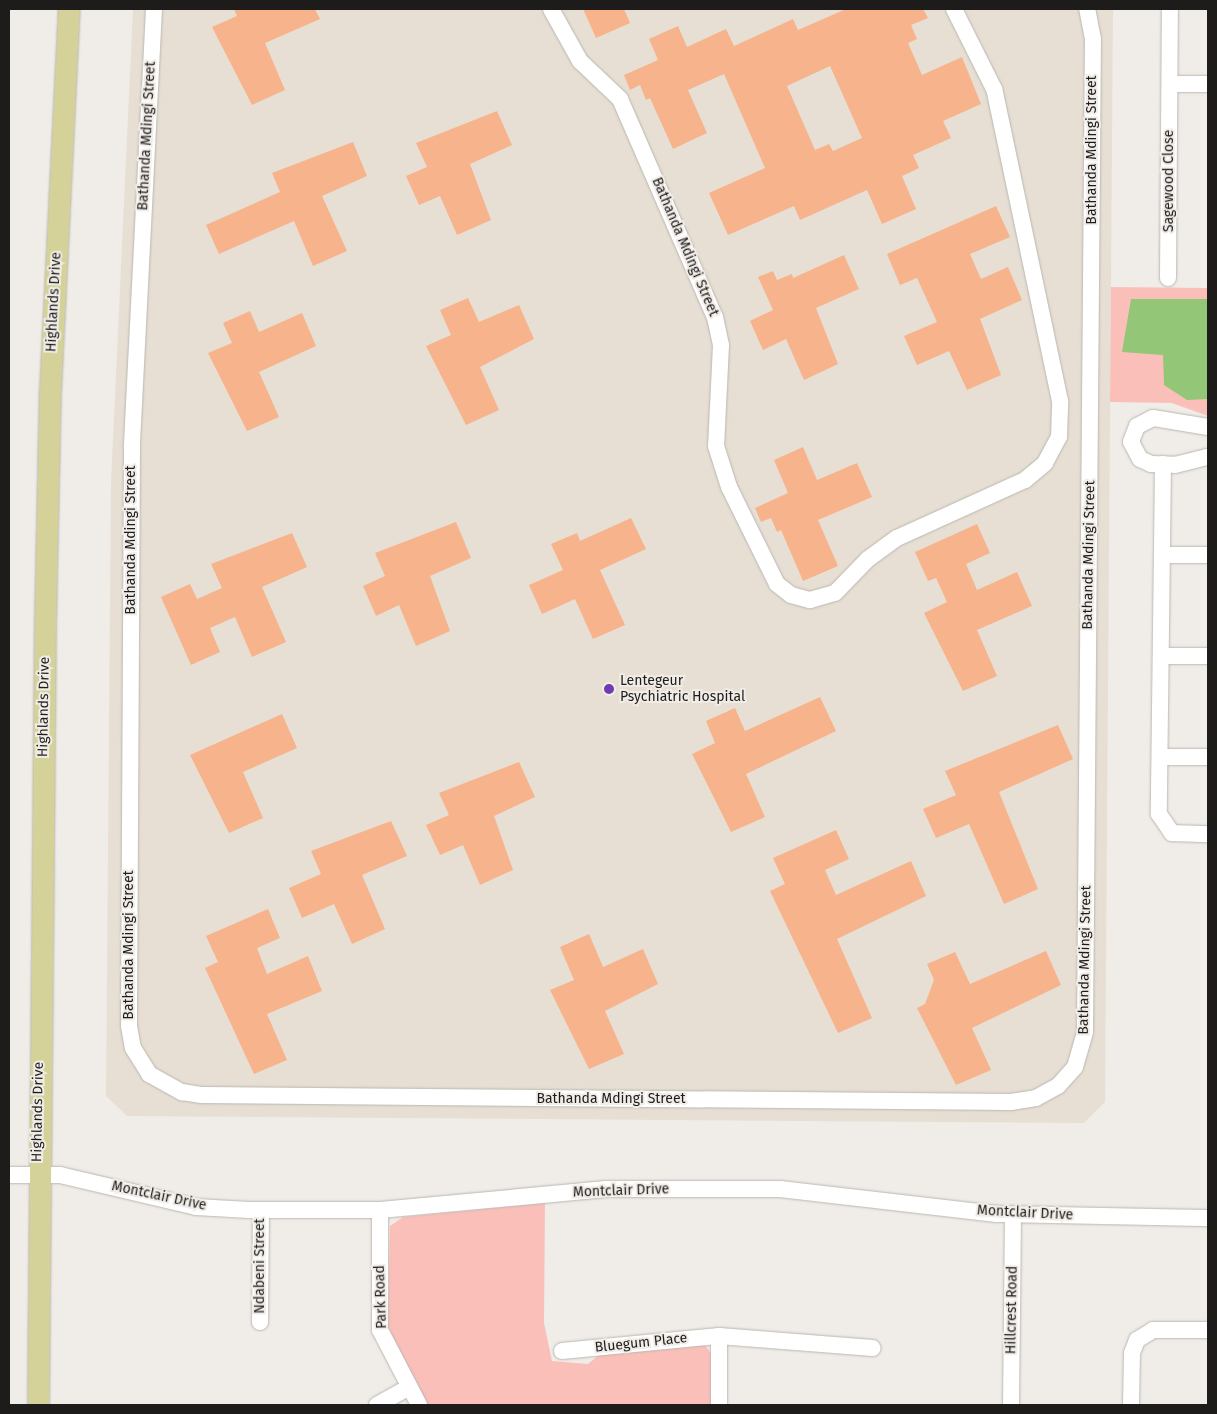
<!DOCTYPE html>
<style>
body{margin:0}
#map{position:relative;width:1217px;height:1414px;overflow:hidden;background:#f0ece7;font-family:"Fira Sans",sans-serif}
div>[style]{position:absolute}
.built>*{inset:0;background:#e7dfd3}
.green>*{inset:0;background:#fbbfba}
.water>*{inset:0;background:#93c677}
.building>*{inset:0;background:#f7b38b}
.roads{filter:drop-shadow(0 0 1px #bab7b1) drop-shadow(0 0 1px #bab7b1)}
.minor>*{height:16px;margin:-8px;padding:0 8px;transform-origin:8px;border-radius:8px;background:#fff}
.major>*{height:21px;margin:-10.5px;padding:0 10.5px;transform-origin:10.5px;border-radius:10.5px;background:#d4d298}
.dots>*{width:14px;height:14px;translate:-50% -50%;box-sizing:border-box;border:2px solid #f0ece7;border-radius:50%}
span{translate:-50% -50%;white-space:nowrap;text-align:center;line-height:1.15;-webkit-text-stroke:4px #f0ece7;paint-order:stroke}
.street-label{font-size:14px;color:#1e1c1b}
.poi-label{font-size:14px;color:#1e1c1b}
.left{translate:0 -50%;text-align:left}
.frame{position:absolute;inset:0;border:10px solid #1e1c1b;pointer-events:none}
</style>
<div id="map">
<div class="built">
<div style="clip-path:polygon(133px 9px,1113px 9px,1105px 1102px,1084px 1123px,127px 1116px,106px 1096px,111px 482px)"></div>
</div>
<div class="green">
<div style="clip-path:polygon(1111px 287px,1208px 288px,1208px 416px,1172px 403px,1110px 402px)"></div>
<div style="clip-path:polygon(545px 1203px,544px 1323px,552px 1361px,588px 1364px,599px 1355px,705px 1345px,712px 1355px,712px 1405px,428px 1405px,388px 1328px,390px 1226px,403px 1217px)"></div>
</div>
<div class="water">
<div style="clip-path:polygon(1131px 299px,1208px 299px,1208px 399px,1187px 400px,1164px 385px,1163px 355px,1122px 352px)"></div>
</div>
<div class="building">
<div style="clip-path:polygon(234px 9px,315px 9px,320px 19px,265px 43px,285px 90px,252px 105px,212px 27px,237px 16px)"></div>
<div style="clip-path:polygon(583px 9px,624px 9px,630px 23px,596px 38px)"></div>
<div style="clip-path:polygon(evenodd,846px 9px,923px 9px,928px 18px,911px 25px,917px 39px,908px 43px,922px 75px,962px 57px,981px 104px,943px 121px,951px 138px,913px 155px,919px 168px,902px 176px,916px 209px,882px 224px,867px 190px,800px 220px,794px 206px,728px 235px,709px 193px,765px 168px,724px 74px,688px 90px,707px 133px,673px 149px,650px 98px,646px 100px,640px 85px,630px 90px,624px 75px,658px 60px,649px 39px,678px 26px,687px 47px,726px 29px,734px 46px,793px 19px,798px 30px,846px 9px,830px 66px,862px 138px,833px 151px,829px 144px,815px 150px,787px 86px,830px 66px)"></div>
<div style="clip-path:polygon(497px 111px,512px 145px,470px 164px,491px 220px,457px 235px,440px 196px,419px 205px,406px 176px,427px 167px,416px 143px)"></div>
<div style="clip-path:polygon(353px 142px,367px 176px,322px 196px,347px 251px,313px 266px,294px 221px,219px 254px,206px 225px,280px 192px,272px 173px)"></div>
<div style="clip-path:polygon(996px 206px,1010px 237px,970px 254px,981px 279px,1008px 267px,1022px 300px,980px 319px,1001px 375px,967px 390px,949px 351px,917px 365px,904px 336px,937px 322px,917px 278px,900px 285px,887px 254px)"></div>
<div style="clip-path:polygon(844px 255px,859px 289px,816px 308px,838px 364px,804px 380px,786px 339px,763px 350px,750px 321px,773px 310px,758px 277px,773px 271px,777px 280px,792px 274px,793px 278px)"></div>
<div style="clip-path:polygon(468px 298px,479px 322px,519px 305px,534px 339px,480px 367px,499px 410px,466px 425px,426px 346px,451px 335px,440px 310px)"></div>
<div style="clip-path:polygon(250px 311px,259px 332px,302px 313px,316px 346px,259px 372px,279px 417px,247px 431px,208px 353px,232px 343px,223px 323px)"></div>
<div style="clip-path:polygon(803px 447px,817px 480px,857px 463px,872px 497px,818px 520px,838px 566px,803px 581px,781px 530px,777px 532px,771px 518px,761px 522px,755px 508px,788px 493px,774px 460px)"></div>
<div style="clip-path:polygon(631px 518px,646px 549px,600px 570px,625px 625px,593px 639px,575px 599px,542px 614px,529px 585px,563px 570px,551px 544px,577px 533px,580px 541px)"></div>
<div style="clip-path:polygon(456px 522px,471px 558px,430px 576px,450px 631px,416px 646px,399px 605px,376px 616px,363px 586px,385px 576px,375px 553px)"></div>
<div style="clip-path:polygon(977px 524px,990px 553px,966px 564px,977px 590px,1017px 572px,1032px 606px,977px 630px,997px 676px,963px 691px,924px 613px,947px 602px,936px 578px,928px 581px,915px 552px)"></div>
<div style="clip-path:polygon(292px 533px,307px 567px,262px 587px,286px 642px,252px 657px,235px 617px,210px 628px,220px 652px,191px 665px,161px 597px,190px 584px,197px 599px,222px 588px,211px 564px)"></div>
<div style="clip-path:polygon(820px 697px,836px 731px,746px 774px,765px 817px,731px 832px,692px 754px,715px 743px,706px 721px,735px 708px,745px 731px)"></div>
<div style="clip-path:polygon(282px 714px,297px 748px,243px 772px,263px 818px,229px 833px,190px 755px)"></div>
<div style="clip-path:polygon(1058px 725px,1073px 759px,999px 792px,1038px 889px,1004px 904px,969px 824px,936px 838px,923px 809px,956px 795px,945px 771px)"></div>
<div style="clip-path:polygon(519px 762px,535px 797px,494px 816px,513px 870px,480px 885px,463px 845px,440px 855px,426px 825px,449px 815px,439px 793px)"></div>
<div style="clip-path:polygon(391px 821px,407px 856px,362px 875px,385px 929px,352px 944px,334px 904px,302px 918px,289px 888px,321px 874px,311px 851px)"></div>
<div style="clip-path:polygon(836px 830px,849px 859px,825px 870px,836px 895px,911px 861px,926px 896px,837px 939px,872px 1018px,838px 1033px,770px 891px,785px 884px,773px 858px)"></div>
<div style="clip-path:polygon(268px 909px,280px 938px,257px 948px,267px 974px,308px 956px,322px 991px,267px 1014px,287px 1060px,254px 1074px,205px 968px,218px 962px,206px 936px)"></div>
<div style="clip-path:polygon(589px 934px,603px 967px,643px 949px,658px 984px,605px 1011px,624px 1054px,589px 1069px,550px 990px,574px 980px,560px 947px)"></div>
<div style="clip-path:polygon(1046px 951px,1061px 985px,972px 1028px,991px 1070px,956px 1085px,917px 1008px,925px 1004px,934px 980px,927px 964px,955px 952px,970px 984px)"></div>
</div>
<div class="roads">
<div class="minor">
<div style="left:154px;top:9px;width:438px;rotate:92.9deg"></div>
<div style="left:132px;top:446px;width:580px;rotate:90.3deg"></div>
<div style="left:129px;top:1026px;width:22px;rotate:80deg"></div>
<div style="left:133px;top:1048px;width:31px;rotate:58deg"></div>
<div style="left:149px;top:1074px;width:38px;rotate:29deg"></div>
<div style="left:182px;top:1092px;width:20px;rotate:9deg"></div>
<div style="left:202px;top:1095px;width:809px;rotate:0.5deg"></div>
<div style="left:1011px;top:1102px;width:25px;rotate:-9deg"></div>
<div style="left:1036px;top:1098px;width:25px;rotate:-29deg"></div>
<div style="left:1058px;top:1086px;width:25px;rotate:-48deg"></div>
<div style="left:1075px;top:1067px;width:37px;rotate:-74deg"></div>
<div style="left:1085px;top:1031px;width:992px;rotate:-89.54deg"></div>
<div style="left:1093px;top:39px;width:31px;rotate:-101deg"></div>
<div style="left:551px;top:9px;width:60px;rotate:60.9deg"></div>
<div style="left:580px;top:61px;width:55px;rotate:43.5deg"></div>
<div style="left:620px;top:99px;width:238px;rotate:66.5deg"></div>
<div style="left:715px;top:317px;width:29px;rotate:78deg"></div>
<div style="left:721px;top:345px;width:101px;rotate:92.8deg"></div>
<div style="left:716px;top:446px;width:43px;rotate:72.4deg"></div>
<div style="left:729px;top:487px;width:108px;rotate:63.7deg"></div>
<div style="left:777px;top:584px;width:18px;rotate:38deg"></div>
<div style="left:791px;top:595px;width:20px;rotate:15deg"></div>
<div style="left:810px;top:600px;width:26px;rotate:-16deg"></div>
<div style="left:835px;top:593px;width:47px;rotate:-45.9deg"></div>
<div style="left:868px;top:559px;width:36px;rotate:-36deg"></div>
<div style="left:897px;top:538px;width:141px;rotate:-24.4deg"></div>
<div style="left:1025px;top:480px;width:26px;rotate:-40deg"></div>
<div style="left:1045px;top:463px;width:30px;rotate:-62deg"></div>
<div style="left:1059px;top:437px;width:36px;rotate:-88deg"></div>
<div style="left:1060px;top:401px;width:319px;rotate:-101.9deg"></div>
<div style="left:994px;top:89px;width:89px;rotate:-116.6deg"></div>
<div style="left:1170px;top:84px;width:38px"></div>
<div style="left:1168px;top:278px;width:269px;rotate:-89.6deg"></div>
<div style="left:1208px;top:427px;width:56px;rotate:-170.7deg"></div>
<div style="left:1153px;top:418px;width:18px;rotate:153deg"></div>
<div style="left:1137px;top:426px;width:17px;rotate:111deg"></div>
<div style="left:1131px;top:442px;width:19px;rotate:62deg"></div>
<div style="left:1140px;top:459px;width:12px;rotate:24deg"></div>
<div style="left:1151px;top:464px;width:24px;rotate:2deg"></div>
<div style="left:1175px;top:465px;width:34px;rotate:-14deg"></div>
<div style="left:1163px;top:464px;width:350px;rotate:90.7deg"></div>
<div style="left:1159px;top:814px;width:23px;rotate:56deg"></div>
<div style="left:1172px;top:833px;width:36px;rotate:2deg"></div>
<div style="left:1162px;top:555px;width:46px"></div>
<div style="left:1161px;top:656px;width:47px"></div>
<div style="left:1160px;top:757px;width:48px"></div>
<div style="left:9px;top:1175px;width:51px"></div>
<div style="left:60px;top:1175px;width:140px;rotate:13.2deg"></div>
<div style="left:196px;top:1207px;width:53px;rotate:3.2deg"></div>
<div style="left:249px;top:1210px;width:131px"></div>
<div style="left:380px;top:1210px;width:227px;rotate:-5.3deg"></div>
<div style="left:606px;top:1189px;width:174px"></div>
<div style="left:780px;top:1189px;width:218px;rotate:6.6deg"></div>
<div style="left:997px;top:1214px;width:211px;rotate:1.1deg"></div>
<div style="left:380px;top:1210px;width:120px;rotate:90deg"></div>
<div style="left:380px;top:1330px;width:85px;rotate:62.5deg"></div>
<div style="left:260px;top:1322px;width:112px;rotate:-89.5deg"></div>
<div style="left:562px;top:1351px;width:158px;rotate:-5.5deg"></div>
<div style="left:719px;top:1336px;width:154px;rotate:4.5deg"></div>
<div style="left:377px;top:1405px;width:37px;rotate:-29deg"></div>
<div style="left:719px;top:1405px;width:69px;rotate:-90deg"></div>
<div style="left:1011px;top:1405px;width:190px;rotate:-89.4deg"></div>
<div style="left:1131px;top:1405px;width:52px;rotate:-88.9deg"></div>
<div style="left:1132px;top:1353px;width:14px;rotate:-69deg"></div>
<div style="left:1137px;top:1340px;width:19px;rotate:-32deg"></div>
<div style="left:1153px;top:1330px;width:55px"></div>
</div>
<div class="major">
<div style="left:38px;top:1405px;width:783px;rotate:-89.49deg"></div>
<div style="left:45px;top:622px;width:231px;rotate:-88.8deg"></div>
<div style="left:50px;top:391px;width:382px;rotate:-87.2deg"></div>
</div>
</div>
<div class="dots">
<div style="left:609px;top:689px;background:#703ab0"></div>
</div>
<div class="street-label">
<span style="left:147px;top:136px;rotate:-87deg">Bathanda Mdingi Street</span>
<span style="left:1092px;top:150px;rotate:-90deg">Bathanda Mdingi Street</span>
<span style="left:1169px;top:181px;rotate:-90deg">Sagewood Close</span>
<span style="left:685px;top:247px;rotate:67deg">Bathanda Mdingi Street</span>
<span style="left:54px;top:302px;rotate:-87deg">Highlands Drive</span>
<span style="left:131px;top:540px;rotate:-90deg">Bathanda Mdingi Street</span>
<span style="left:1089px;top:555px;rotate:-89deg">Bathanda Mdingi Street</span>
<span style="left:44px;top:707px;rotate:-89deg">Highlands Drive</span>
<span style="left:129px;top:945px;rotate:-90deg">Bathanda Mdingi Street</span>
<span style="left:1085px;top:960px;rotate:-89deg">Bathanda Mdingi Street</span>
<span style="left:611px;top:1099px">Bathanda Mdingi Street</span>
<span style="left:38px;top:1112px;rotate:-89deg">Highlands Drive</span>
<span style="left:621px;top:1191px;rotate:-2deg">Montclair Drive</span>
<span style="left:159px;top:1196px;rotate:12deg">Montclair Drive</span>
<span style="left:1025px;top:1213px;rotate:3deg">Montclair Drive</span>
<span style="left:260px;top:1266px;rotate:-90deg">Ndabeni Street</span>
<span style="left:381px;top:1297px;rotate:-92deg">Park Road</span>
<span style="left:1012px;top:1310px;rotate:-89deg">Hillcrest Road</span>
<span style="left:641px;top:1343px;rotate:-6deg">Bluegum Place</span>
</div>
<div class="poi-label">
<span class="left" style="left:620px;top:689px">Lentegeur<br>Psychiatric Hospital</span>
</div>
<div class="frame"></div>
</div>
